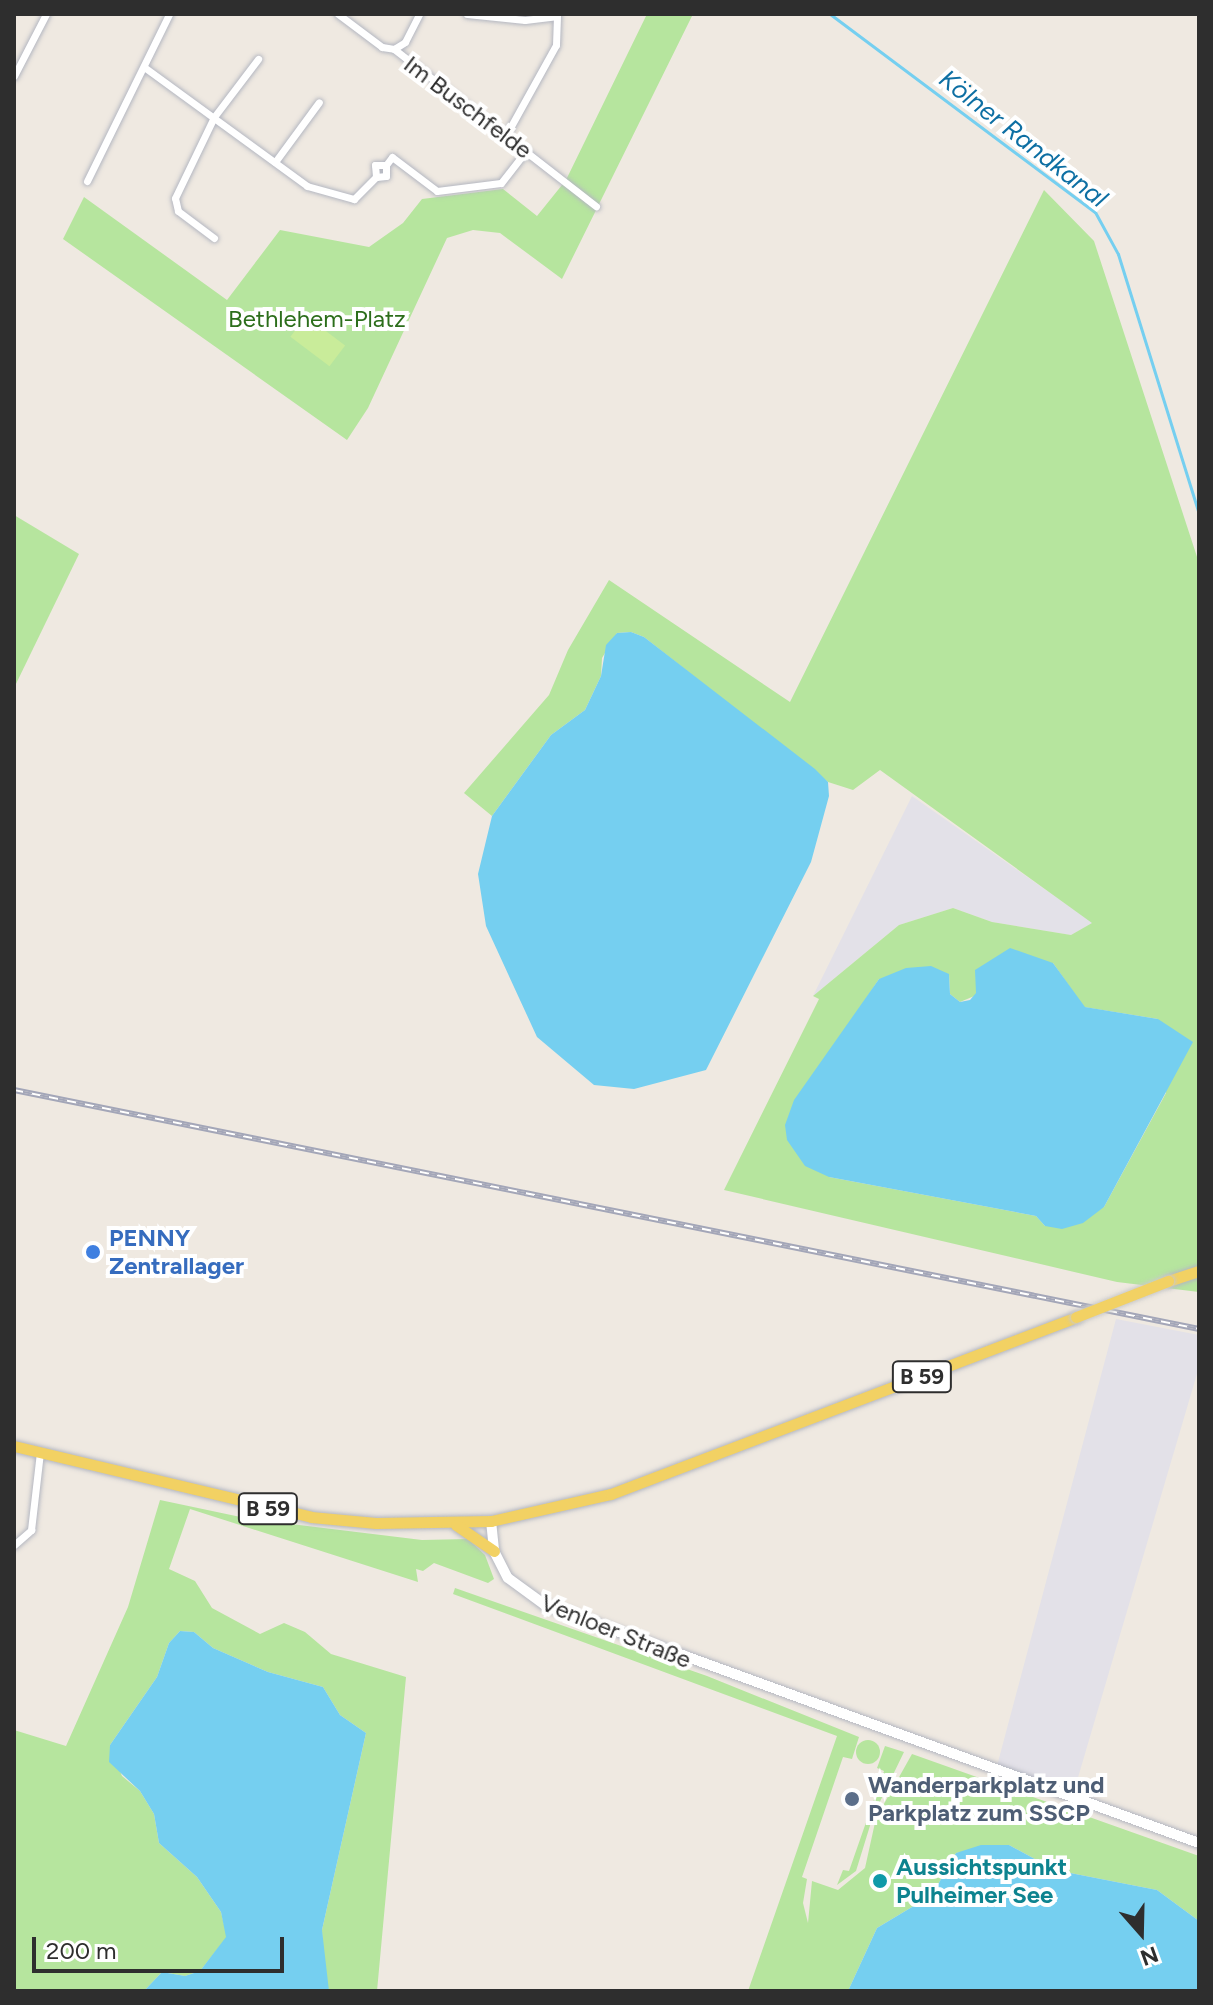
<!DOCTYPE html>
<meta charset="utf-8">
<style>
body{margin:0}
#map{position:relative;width:1213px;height:2005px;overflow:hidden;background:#efe9e1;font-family:Figtree,sans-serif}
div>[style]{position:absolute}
.industrial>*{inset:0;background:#e3e1e8}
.green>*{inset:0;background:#b6e59e}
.round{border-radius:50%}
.pitch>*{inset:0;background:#c9ec9a;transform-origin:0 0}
.water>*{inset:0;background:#75cff0}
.stream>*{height:3px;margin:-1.5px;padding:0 1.5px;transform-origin:1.5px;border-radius:1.5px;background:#75cff0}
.roads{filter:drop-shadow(0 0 2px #b4b7c1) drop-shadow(0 0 2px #b4b7c1)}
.minor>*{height:7px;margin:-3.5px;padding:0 3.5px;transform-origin:3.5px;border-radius:3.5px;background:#fff}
.secondary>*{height:10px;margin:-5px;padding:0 5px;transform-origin:5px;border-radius:5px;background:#fff}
.primary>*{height:11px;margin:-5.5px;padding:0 5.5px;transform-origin:5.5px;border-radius:5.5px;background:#f2d163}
.rail>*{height:6px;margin-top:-3px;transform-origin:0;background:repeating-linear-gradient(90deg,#fff 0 9px,#a3a6b8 0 18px);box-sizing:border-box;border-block:2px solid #a3a6b8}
.bridges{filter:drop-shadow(0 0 2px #c9c9c9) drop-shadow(0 0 2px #c9c9c9)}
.primary-bridge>*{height:11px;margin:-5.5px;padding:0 5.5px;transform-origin:5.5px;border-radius:5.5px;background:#f2d163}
.dots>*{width:22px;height:22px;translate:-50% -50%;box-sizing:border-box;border:4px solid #fff;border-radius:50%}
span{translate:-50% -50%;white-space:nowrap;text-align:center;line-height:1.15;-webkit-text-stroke:8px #fff;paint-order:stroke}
.shield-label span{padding:2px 6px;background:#fff;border:2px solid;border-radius:6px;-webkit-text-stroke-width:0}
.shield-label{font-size:22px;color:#2e2e2e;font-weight:700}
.street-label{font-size:24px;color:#2e2e2e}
.park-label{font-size:24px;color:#2c6e1b}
.shop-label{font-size:24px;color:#366cbe;font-weight:700}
.left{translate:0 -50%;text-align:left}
.service-label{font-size:24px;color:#4e5e75;font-weight:700}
.culture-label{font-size:24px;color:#0d838f;font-weight:700}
.water-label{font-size:26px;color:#0d6fa3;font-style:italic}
.frame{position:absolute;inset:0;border:16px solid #2e2e2e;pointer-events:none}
.north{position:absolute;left:1101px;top:1893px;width:80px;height:80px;-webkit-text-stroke:6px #fff;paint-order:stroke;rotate:160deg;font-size:22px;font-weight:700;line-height:32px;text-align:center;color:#2e2e2e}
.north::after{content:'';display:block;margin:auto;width:28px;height:36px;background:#2e2e2e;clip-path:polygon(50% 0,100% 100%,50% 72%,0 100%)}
.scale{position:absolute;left:32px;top:1937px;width:252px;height:36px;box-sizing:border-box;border:4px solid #2e2e2e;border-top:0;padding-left:10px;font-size:24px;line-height:28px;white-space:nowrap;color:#2e2e2e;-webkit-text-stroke:6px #fff;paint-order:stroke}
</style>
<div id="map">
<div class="industrial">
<div style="clip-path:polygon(912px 796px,1093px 923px,1071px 935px,992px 922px,953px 908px,899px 925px,813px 996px)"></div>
<div style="clip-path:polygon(1116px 1319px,1199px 1335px,1199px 1367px,1074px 1791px,1067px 1791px,997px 1766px)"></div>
</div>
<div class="green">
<div style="clip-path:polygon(647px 14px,693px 14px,562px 279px,500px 233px,473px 230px,447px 238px,368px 408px,347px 440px,63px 239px,84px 197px,227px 300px,280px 230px,369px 247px,403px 223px,422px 199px,503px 189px,537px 216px,566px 180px)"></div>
<div style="clip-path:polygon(evenodd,1044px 190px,1094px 241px,1199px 563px,1199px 1292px,1117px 1282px,724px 1190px,819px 999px,813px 996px,899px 925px,953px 908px,992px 922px,1071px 935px,1092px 923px,880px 770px,853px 790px,828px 782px,644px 637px,631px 632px,617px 633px,602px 658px,601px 676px,585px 710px,551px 735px,492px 816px,464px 793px,549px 695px,568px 650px,609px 580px,790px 702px,1044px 190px,1053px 963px,1084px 1007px,1158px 1019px,1166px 1093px,1104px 1207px,1045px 1226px,1036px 1216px,829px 1177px,853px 1018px,879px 979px,949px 974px,950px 994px,960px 1002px,1053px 963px)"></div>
<div style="clip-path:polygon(14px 515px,79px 554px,14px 688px)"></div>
<div style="clip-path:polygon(160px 1500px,250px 1519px,422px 1540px,468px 1539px,485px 1555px,494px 1579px,488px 1583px,434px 1563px,423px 1571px,416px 1569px,418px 1582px,190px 1509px,169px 1569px,195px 1581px,212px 1608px,260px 1634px,284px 1623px,305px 1632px,331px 1654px,406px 1677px,377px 1991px,329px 1991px,323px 1972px,322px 1930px,366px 1733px,340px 1715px,323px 1687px,268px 1672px,213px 1648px,194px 1632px,180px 1631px,169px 1643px,157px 1677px,110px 1745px,122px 1776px,140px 1791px,154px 1814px,159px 1843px,197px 1877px,221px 1912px,227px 1937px,200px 1971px,185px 1976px,162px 1972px,144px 1991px,14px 1991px,14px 1730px,66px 1746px,128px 1607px)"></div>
<div style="clip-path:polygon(455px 1588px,707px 1676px,859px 1737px,852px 1759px,843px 1757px,802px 1877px,807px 1879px,803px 1903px,808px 1923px,812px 1881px,838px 1890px,865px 1868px,876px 1818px,912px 1754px,1199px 1856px,1199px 1921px,1157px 1890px,1055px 1870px,1009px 1845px,956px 1853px,932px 1895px,877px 1928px,848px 1991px,748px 1991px,837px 1736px,453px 1594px)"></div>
<div class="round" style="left:856px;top:1740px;width:24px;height:24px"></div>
<div style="clip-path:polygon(885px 1746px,904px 1752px,873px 1816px,856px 1871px,837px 1885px,843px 1870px,849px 1871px,884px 1771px,877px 1768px)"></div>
</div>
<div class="pitch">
<div style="left:306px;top:316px;width:49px;height:26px;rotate:37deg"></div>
</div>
<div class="water">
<div style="clip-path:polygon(631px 632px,644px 637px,815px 769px,828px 782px,829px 796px,811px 862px,706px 1070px,634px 1089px,594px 1085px,537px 1037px,486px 926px,478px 874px,492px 816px,551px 735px,585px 710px,601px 676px,606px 645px,617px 633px)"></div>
<div style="clip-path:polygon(1010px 948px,1053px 963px,1085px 1007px,1158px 1019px,1193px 1042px,1104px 1207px,1083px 1223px,1062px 1229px,1045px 1226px,1036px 1216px,829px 1177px,805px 1166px,787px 1140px,785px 1125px,794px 1100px,879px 979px,906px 968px,931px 966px,949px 974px,950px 994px,960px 1002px,970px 1000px,976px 993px,975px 970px)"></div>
<div style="clip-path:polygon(180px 1631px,194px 1632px,213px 1648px,268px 1672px,323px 1687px,340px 1715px,366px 1733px,322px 1930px,329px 1991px,144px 1991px,162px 1972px,185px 1976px,200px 1971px,226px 1937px,221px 1912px,197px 1877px,159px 1843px,154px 1814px,140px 1791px,109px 1762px,110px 1745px,157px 1677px,169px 1643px)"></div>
<div style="clip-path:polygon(981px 1845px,1009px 1845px,1055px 1870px,1157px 1890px,1199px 1921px,1199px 1991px,848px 1991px,877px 1928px,932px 1895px,956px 1853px)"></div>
</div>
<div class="stream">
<div style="left:830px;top:14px;width:331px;rotate:36.8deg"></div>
<div style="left:1095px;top:212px;width:48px;rotate:61.3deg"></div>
<div style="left:1118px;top:254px;width:272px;rotate:72.7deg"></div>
</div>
<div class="roads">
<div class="minor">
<div style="left:338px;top:14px;width:55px;rotate:36.9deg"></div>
<div style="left:382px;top:47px;width:12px;rotate:9deg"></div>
<div style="left:394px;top:49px;width:256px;rotate:37.9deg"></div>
<div style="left:467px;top:14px;width:58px;rotate:5.9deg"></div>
<div style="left:525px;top:20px;width:31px;rotate:-7deg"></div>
<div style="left:394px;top:49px;width:13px;rotate:-32deg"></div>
<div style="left:405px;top:42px;width:31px;rotate:-63deg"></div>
<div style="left:144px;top:67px;width:202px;rotate:36.1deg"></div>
<div style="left:307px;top:186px;width:49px;rotate:15.5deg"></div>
<div style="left:354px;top:199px;width:31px;rotate:-45deg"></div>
<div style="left:376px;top:177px;width:10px;rotate:-6deg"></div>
<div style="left:386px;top:176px;width:11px;rotate:-90deg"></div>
<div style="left:386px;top:165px;width:11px;rotate:180deg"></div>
<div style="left:375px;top:165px;width:12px;rotate:85deg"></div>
<div style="left:14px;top:76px;width:70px;rotate:-62.7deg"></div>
<div style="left:505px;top:137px;width:105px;rotate:-61deg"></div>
<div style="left:556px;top:45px;width:31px;rotate:-88deg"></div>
<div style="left:275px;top:162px;width:74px;rotate:-53.7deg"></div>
<div style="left:386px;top:165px;width:10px;rotate:-53deg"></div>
<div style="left:392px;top:157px;width:56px;rotate:37.1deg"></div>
<div style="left:437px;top:191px;width:64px;rotate:-7.1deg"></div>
<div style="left:501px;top:183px;width:41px;rotate:-52deg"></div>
<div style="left:87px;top:181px;width:186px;rotate:-63.8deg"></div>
<div style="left:214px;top:238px;width:45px;rotate:-143.1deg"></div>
<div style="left:178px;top:211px;width:13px;rotate:-103deg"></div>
<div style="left:175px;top:198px;width:90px;rotate:-64.3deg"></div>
<div style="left:214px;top:117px;width:73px;rotate:-52.8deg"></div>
<div style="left:14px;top:1545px;width:23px;rotate:-41deg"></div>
<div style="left:31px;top:1530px;width:79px;rotate:-83.4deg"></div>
</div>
<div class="secondary">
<div style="left:491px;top:1521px;width:30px;rotate:84deg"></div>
<div style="left:494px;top:1551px;width:30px;rotate:63deg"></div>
<div style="left:508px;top:1578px;width:46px;rotate:36.1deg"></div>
<div style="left:545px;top:1605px;width:696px;rotate:20deg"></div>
</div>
<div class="primary">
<div style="left:1168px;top:1281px;width:33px;rotate:-18deg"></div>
<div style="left:14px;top:1446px;width:305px;rotate:13.4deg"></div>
<div style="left:311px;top:1517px;width:65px;rotate:5.3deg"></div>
<div style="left:376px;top:1523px;width:115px;rotate:-1deg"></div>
<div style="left:491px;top:1521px;width:123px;rotate:-12.7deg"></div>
<div style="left:611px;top:1494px;width:498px;rotate:-20.8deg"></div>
<div style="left:456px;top:1525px;width:46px;rotate:34.4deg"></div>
</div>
</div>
<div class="rail">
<div style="left:14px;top:1090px;width:1209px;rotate:11.4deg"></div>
</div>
<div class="bridges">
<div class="primary-bridge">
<div style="left:1076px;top:1317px;width:99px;rotate:-21.4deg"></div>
</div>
</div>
<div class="dots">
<div style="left:93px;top:1252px;background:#3f7fe0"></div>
<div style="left:852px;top:1799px;background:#5c6f8a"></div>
<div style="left:880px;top:1881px;background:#0f9aa8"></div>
</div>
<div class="shield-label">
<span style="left:922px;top:1377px">B 59</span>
<span style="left:268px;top:1509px">B 59</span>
</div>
<div class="street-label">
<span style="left:468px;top:107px;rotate:37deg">Im Buschfelde</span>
<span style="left:616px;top:1631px;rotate:22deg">Venloer Straße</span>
</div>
<div class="park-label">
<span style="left:317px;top:319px">Bethlehem-Platz</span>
</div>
<div class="shop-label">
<span class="left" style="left:109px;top:1252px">PENNY<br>Zentrallager</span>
</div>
<div class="service-label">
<span class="left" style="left:868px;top:1799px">Wanderparkplatz und<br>Parkplatz zum SSCP</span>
</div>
<div class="culture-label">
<span class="left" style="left:896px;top:1881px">Aussichtspunkt<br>Pulheimer See</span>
</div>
<div class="water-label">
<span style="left:1023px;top:139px;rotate:38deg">Kölner Randkanal</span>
</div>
<div class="frame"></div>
<div class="north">N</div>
<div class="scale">200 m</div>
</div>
